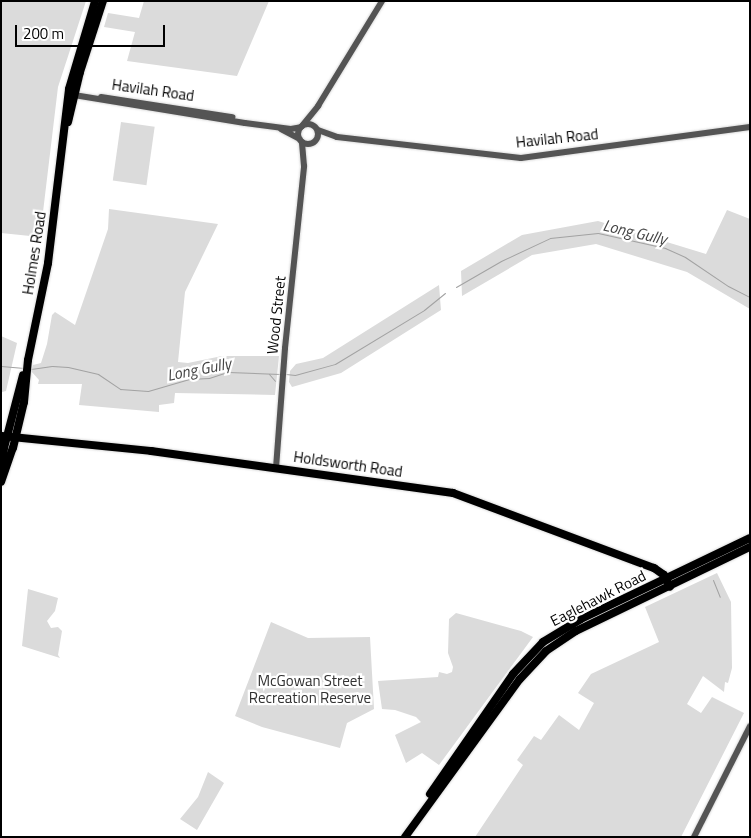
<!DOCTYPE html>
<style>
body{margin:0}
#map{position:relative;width:751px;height:838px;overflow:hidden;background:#fff;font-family:"Titillium Web",sans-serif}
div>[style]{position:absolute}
.green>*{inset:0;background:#dbdbdb;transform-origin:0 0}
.stream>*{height:1px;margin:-0.5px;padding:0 0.5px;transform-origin:0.5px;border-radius:0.5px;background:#a2a2a2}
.roads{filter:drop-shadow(0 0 1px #dbdbdb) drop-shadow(0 0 1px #dbdbdb)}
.minor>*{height:6px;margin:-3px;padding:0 3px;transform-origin:3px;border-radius:3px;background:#545454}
.minor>.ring{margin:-3px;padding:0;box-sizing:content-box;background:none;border:6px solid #545454;border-radius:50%}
.major>*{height:8px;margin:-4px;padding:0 4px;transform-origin:4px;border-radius:4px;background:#000}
span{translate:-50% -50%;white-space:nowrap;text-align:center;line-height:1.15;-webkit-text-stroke:4.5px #fff;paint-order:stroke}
.street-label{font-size:15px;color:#000}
.park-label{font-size:15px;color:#323232}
.water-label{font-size:16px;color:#434343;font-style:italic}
.frame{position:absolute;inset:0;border:2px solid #000;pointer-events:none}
.scale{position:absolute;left:15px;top:25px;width:150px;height:22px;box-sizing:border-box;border:2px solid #000;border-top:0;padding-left:6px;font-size:15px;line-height:18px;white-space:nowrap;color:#000;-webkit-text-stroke:4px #fff;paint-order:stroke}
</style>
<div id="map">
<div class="green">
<div style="clip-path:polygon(1px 1px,86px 1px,58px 87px,40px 237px,1px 233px)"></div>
<div style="clip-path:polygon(144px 1px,269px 1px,237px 76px,127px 61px,135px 32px,104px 27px,108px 13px,139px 18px)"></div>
<div style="left:121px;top:122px;width:34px;height:59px;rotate:8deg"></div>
<div style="clip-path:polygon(109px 209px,218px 224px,185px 292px,178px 362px,188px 363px,222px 356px,279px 356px,275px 395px,175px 393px,174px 403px,159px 405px,159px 412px,79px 405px,82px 384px,38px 384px,39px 380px,31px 371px,33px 365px,41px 363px,47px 344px,52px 315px,55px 312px,75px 325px,108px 229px)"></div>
<div style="clip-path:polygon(727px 210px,750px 219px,750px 309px,687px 272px,596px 244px,532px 255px,462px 296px,461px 271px,522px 235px,598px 221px,706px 254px)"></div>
<div style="clip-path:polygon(439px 285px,441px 310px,341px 373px,292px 387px,289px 382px,290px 371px,296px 364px,323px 358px)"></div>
<div style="clip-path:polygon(1px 336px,17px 343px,6px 391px,2px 392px)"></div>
<div style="clip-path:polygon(717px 573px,731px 602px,732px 668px,728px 683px,725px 682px,724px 692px,703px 676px,687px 704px,701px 713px,712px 697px,744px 713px,681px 837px,475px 837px,523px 765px,517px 760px,534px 736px,541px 740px,559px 715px,579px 730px,594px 703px,578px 693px,591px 674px,659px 642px,645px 607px)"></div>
<div style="clip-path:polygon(28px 589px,58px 598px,55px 611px,47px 621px,51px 628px,58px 627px,62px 631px,58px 655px,60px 658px,22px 646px)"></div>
<div style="clip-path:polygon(456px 613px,521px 631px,533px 637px,439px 765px,422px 753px,406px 763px,395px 735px,421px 722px,416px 717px,395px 710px,382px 709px,378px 681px,438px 677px,439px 672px,447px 674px,452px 672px,453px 667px,448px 653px,449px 619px)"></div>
<div style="clip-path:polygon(271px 622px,308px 638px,370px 637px,374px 709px,347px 723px,340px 748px,262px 727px,235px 716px)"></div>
<div style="clip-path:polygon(208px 772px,224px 783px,197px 830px,180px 819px,198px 797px)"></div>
</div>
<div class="stream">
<div style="left:456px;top:287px;width:52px;rotate:-30deg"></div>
<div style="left:501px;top:261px;width:54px;rotate:-25.1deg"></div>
<div style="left:550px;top:238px;width:48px;rotate:-5.9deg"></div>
<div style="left:598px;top:233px;width:69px;rotate:12.6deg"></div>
<div style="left:665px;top:248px;width:22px;rotate:24deg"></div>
<div style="left:685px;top:257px;width:52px;rotate:34deg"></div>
<div style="left:728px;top:286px;width:25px;rotate:27deg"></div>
<div style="left:1px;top:366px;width:23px;rotate:5deg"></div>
<div style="left:31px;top:369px;width:21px;rotate:-8deg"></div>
<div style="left:52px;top:366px;width:16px;rotate:4deg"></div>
<div style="left:68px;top:367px;width:31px;rotate:13deg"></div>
<div style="left:98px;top:374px;width:27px;rotate:34deg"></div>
<div style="left:120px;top:389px;width:28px;rotate:4deg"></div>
<div style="left:148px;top:391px;width:43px;rotate:-16.3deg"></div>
<div style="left:189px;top:379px;width:20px;rotate:-3deg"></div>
<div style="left:209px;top:378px;width:20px;rotate:-18deg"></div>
<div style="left:228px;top:372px;width:52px;rotate:2.2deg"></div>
<div style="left:269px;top:374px;width:9px;rotate:49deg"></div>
<div style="left:286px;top:374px;width:9px;rotate:6deg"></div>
<div style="left:295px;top:375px;width:41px;rotate:-15.4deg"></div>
<div style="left:335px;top:364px;width:104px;rotate:-31.2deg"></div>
<div style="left:424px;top:310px;width:27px;rotate:-39deg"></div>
<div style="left:713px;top:580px;width:18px;rotate:68deg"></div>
</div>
<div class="roads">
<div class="minor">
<div style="left:74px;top:95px;width:173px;rotate:9.3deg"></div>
<div style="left:245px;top:123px;width:46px;rotate:7.4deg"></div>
<div style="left:291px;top:129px;width:10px;rotate:-11deg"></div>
<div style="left:101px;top:97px;width:133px;rotate:8.7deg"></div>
<div class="ring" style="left:298px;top:124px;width:14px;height:14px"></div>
<div style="left:302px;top:126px;width:26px;rotate:-51deg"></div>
<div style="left:318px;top:106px;width:123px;rotate:-58.6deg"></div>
<div style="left:281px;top:129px;width:21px;rotate:28deg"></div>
<div style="left:318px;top:130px;width:20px;rotate:20deg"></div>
<div style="left:337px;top:137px;width:185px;rotate:6.5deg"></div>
<div style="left:521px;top:158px;width:231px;rotate:-7.7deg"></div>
<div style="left:276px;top:468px;width:120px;rotate:-85.7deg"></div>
<div style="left:285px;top:348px;width:183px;rotate:-84deg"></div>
<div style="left:304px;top:166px;width:24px;rotate:-95deg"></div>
<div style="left:694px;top:837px;width:124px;rotate:-63.2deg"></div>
</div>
<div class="major">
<div style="left:68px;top:122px;width:51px;rotate:-76.5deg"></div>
<div style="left:80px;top:72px;width:75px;rotate:-72.1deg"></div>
<div style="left:1px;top:436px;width:151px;rotate:5.7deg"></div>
<div style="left:151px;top:451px;width:305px;rotate:7.9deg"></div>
<div style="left:453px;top:493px;width:215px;rotate:20.5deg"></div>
<div style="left:654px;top:568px;width:12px;rotate:35deg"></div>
<div style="left:664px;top:575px;width:13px;rotate:63deg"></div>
<div style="left:4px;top:470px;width:6px;rotate:-108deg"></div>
<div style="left:2px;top:464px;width:16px;rotate:-83deg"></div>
<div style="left:4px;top:448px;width:75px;rotate:-75.4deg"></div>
<div style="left:1px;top:482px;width:36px;rotate:-71deg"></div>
<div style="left:13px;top:448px;width:47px;rotate:-76.6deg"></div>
<div style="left:24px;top:402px;width:42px;rotate:-84.6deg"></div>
<div style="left:28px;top:360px;width:99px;rotate:-78.3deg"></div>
<div style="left:48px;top:263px;width:175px;rotate:-83.1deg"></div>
<div style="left:69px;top:89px;width:92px;rotate:-73.5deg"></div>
<div style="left:430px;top:794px;width:146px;rotate:-55.3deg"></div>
<div style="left:513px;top:674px;width:44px;rotate:-46.8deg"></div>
<div style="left:543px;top:642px;width:44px;rotate:-31.2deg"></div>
<div style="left:581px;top:619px;width:187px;rotate:-25.6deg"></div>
<div style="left:405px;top:837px;width:195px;rotate:-54deg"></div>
<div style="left:520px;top:679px;width:38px;rotate:-47deg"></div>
<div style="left:546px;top:651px;width:36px;rotate:-34deg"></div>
<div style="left:576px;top:631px;width:193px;rotate:-25.8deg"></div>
</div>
</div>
<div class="street-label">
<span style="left:153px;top:90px;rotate:8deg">Havilah Road</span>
<span style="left:557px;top:138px;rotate:-6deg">Havilah Road</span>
<span style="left:34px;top:253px;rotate:-81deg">Holmes Road</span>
<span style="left:276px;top:315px;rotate:-84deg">Wood Street</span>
<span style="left:348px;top:464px;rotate:8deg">Holdsworth Road</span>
<span style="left:598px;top:598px;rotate:-27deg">Eaglehawk Road</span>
</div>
<div class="park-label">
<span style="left:310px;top:689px">McGowan Street<br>Recreation Reserve</span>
</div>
<div class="water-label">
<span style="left:635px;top:232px;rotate:13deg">Long Gully</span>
<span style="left:199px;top:369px;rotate:-11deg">Long Gully</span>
</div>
<div class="frame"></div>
<div class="scale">200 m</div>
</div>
